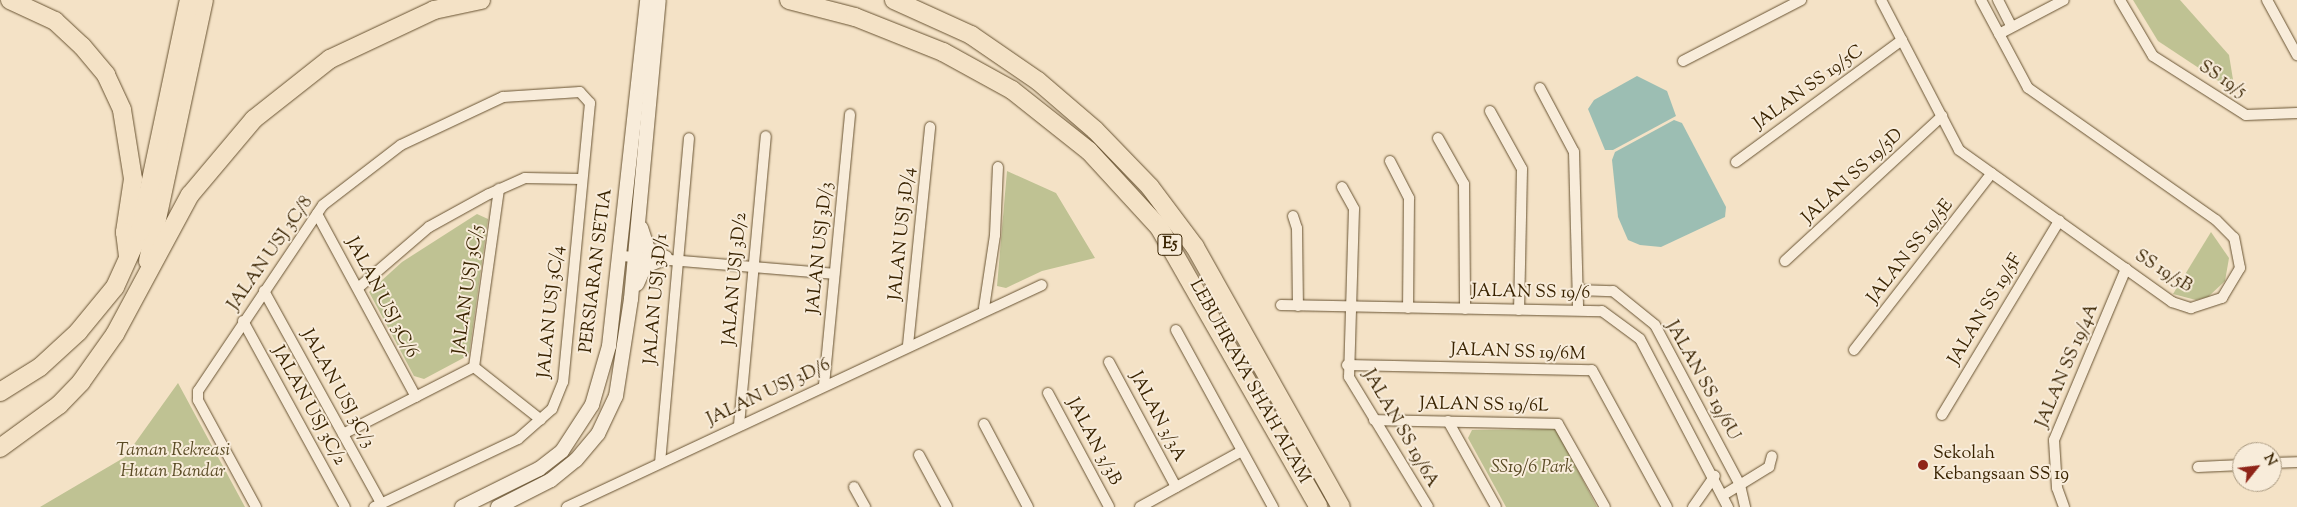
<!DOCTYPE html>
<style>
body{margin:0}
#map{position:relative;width:2297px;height:507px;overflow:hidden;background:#f4e2c6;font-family:"Sorts Mill Goudy",serif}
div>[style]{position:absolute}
.green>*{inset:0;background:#bfc293}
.water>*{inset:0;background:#9cbeb3}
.roads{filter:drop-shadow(0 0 1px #685332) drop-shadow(0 0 1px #685332)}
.street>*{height:10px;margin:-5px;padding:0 5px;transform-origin:5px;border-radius:5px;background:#f8ecda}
.secondary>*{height:14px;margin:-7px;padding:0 7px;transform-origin:7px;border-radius:7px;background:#f8ecda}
.highway>*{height:18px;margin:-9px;padding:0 9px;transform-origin:9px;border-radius:9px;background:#f4e2c6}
.dots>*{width:14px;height:14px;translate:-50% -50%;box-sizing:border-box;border:2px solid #f8ecda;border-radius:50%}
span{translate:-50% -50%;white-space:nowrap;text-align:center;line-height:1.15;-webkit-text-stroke:4px #f8ecda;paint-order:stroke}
.shield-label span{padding:1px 4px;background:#f8ecda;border:1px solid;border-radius:4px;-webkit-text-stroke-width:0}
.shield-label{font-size:16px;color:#392300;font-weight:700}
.street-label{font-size:18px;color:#392300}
.park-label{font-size:18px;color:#5a4b25;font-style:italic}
.poi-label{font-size:18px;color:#392300}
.left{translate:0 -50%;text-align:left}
.north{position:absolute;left:2232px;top:442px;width:50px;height:50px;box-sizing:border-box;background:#f8ecda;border:1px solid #ac9c83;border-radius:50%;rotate:61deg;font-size:14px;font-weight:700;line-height:20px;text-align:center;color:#392300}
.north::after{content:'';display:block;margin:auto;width:18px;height:22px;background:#8f2418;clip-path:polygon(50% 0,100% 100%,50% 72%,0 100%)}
</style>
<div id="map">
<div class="green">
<div style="clip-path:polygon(2133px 0,2180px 0,2229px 55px,2235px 92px,2158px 41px)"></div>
<div style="clip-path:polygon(1007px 171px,1056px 193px,1095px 258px,1042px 271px,1006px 288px,997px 286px)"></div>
<div style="clip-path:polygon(477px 214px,488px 219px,469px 355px,424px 379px,414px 376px,369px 292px,402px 262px)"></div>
<div style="clip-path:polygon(2211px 232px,2229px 258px,2225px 281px,2208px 297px,2196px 300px,2173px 294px)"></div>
<div style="clip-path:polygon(178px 383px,245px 507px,40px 507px,125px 457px)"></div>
<div style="clip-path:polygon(1556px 429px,1597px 507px,1506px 507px,1468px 438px,1472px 430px)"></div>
</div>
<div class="water">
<div style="clip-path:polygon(1637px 76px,1667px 91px,1676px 116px,1613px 150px,1605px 150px,1588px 109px,1594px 100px)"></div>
<div style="clip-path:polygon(1674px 120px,1682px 123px,1726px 207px,1725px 217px,1661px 247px,1640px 245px,1628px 240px,1618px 217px,1612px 160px,1615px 152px)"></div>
</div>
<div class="roads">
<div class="street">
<div style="left:1881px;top:0;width:169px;rotate:62.5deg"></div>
<div style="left:1959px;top:150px;width:262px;rotate:35.5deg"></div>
<div style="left:2172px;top:302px;width:20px;rotate:18deg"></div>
<div style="left:2191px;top:308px;width:33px;rotate:-18deg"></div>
<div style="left:2222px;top:298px;width:35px;rotate:-59deg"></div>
<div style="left:2240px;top:268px;width:31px;rotate:-101deg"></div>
<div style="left:2234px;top:238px;width:25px;rotate:-135deg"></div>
<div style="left:2216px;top:220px;width:230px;rotate:-144.9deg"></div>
<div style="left:2028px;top:88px;width:100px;rotate:-118.1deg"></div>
<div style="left:1998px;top:0;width:30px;rotate:63deg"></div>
<div style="left:2120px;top:0;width:65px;rotate:59.5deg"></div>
<div style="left:2153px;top:56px;width:110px;rotate:32.4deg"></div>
<div style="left:2246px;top:115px;width:51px;rotate:-2.2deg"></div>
<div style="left:2267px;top:0;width:63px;rotate:61.4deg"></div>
<div style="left:1999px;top:34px;width:73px;rotate:-27.6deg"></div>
<div style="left:1683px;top:61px;width:133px;rotate:-27.3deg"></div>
<div style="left:1540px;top:88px;width:72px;rotate:62deg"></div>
<div style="left:1574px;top:152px;width:158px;rotate:88.5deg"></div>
<div style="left:1490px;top:111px;width:66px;rotate:61.1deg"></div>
<div style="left:1522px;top:169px;width:141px;rotate:91.2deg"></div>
<div style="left:1438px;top:138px;width:53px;rotate:60.5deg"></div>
<div style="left:1464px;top:184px;width:125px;rotate:89.5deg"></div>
<div style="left:1390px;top:161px;width:42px;rotate:62.8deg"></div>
<div style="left:1409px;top:198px;width:110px;rotate:90.5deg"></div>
<div style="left:1736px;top:162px;width:206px;rotate:-36.3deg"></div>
<div style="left:1342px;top:187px;width:25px;rotate:61deg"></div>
<div style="left:1354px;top:209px;width:168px;rotate:91.7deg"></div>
<div style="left:1349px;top:377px;width:152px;rotate:58.7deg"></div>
<div style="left:317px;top:214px;width:208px;rotate:61.6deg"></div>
<div style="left:1293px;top:216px;width:13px;rotate:72deg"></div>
<div style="left:1297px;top:228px;width:78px;rotate:89.3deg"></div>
<div style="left:621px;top:256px;width:214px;rotate:4.8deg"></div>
<div style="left:1785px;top:261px;width:214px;rotate:-42.7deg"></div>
<div style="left:358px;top:288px;width:94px;rotate:-40.7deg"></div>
<div style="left:429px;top:227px;width:68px;rotate:-28.8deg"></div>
<div style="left:489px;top:194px;width:39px;rotate:-24deg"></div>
<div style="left:525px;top:178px;width:57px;rotate:1deg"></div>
<div style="left:1577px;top:290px;width:36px;rotate:2deg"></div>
<div style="left:1613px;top:291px;width:54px;rotate:39deg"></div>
<div style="left:1655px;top:325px;width:181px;rotate:62deg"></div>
<div style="left:1740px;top:485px;width:23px;rotate:77deg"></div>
<div style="left:264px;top:291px;width:242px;rotate:61.1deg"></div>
<div style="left:1281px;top:305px;width:321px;rotate:1.1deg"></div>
<div style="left:1602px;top:311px;width:47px;rotate:36.4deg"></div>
<div style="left:1640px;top:339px;width:190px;rotate:62.4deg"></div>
<div style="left:984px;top:308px;width:74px;rotate:-81.4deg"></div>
<div style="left:995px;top:235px;width:68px;rotate:-87.5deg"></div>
<div style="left:243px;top:321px;width:212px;rotate:61.3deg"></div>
<div style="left:1176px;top:330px;width:202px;rotate:61.3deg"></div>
<div style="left:908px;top:345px;width:219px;rotate:-84.2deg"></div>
<div style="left:1854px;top:350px;width:224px;rotate:-52.1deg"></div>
<div style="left:1109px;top:362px;width:142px;rotate:61.8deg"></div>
<div style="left:1347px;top:365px;width:245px;rotate:1.2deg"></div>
<div style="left:1592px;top:370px;width:156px;rotate:61.3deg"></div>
<div style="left:474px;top:367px;width:85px;rotate:38.3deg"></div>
<div style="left:824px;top:385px;width:272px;rotate:-84.5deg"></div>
<div style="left:1048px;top:393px;width:129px;rotate:61.8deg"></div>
<div style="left:1942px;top:415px;width:227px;rotate:-58.9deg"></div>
<div style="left:1374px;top:420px;width:184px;rotate:1.2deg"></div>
<div style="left:1558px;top:424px;width:95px;rotate:60.5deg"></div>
<div style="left:1448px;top:421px;width:98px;rotate:60.8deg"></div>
<div style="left:984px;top:424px;width:94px;rotate:62.1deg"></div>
<div style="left:739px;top:425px;width:290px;rotate:-84.7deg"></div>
<div style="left:343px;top:434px;width:147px;rotate:-27.1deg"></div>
<div style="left:474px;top:367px;width:180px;rotate:-82deg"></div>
<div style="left:919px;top:455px;width:59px;rotate:61.7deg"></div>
<div style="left:660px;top:463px;width:326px;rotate:-84.9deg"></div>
<div style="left:2272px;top:463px;width:25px;rotate:-2deg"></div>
<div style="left:2198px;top:467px;width:44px;rotate:-2.6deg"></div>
<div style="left:854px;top:487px;width:23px;rotate:61deg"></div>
<div style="left:1725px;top:494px;width:52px;rotate:-31.5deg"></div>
<div style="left:1769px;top:467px;width:11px;rotate:-75deg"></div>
<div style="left:256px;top:507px;width:122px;rotate:-118.5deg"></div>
<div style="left:198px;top:400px;width:9px;rotate:-90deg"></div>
<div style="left:198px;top:391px;width:224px;rotate:-56.1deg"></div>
<div style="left:323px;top:205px;width:98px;rotate:-37.6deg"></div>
<div style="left:401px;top:145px;width:113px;rotate:-25.2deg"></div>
<div style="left:503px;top:97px;width:77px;rotate:-3.7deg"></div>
<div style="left:580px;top:92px;width:15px;rotate:48deg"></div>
<div style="left:590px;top:103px;width:280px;rotate:95.5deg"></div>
<div style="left:563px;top:382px;width:29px;rotate:112deg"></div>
<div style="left:552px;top:409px;width:45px;rotate:138.6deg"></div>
<div style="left:518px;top:439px;width:159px;rotate:154.7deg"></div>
<div style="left:567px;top:507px;width:524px;rotate:-25.05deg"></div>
<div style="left:1140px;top:507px;width:116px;rotate:-28.8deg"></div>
<div style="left:1693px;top:507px;width:38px;rotate:-55deg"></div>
<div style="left:2064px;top:507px;width:20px;rotate:-110deg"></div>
<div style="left:2057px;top:488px;width:48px;rotate:-93.6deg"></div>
<div style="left:2054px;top:440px;width:186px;rotate:-67.2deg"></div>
</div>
<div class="secondary">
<div style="left:641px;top:228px;width:22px;rotate:72deg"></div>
<div style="left:648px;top:249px;width:19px;rotate:28deg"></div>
<div style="left:637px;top:284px;width:20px;rotate:-66deg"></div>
<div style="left:645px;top:266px;width:22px;rotate:-22deg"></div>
<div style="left:462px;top:507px;width:86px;rotate:-26.3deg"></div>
<div style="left:539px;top:469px;width:29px;rotate:-38deg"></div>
<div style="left:562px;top:451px;width:55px;rotate:-56.9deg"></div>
<div style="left:592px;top:405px;width:61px;rotate:-73.9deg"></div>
<div style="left:609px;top:346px;width:348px;rotate:-83.7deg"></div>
<div style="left:498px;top:507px;width:59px;rotate:-27deg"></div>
<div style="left:551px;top:480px;width:32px;rotate:-39deg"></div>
<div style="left:576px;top:460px;width:34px;rotate:-50deg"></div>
<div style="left:598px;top:434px;width:42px;rotate:-64.7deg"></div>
<div style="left:616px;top:396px;width:98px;rotate:-81.2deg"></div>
<div style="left:631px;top:299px;width:300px;rotate:-84.7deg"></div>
</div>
<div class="highway">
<div style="left:10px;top:0;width:50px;rotate:25deg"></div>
<div style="left:55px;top:21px;width:37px;rotate:43deg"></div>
<div style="left:82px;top:46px;width:38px;rotate:50deg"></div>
<div style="left:106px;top:75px;width:38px;rotate:65deg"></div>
<div style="left:122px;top:110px;width:70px;rotate:80.9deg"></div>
<div style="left:133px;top:179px;width:54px;rotate:98.6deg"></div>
<div style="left:125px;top:232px;width:25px;rotate:83deg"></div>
<div style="left:789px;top:0;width:68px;rotate:14.4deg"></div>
<div style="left:855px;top:17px;width:95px;rotate:21.7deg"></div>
<div style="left:943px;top:52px;width:79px;rotate:28.8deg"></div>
<div style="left:1012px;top:90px;width:98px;rotate:38.4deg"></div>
<div style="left:1089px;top:151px;width:103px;rotate:47.4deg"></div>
<div style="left:1159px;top:227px;width:322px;rotate:60.3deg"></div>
<div style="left:894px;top:0;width:85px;rotate:24.4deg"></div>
<div style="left:971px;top:35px;width:81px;rotate:34.5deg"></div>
<div style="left:1038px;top:81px;width:75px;rotate:40.7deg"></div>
<div style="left:1095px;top:130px;width:79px;rotate:46deg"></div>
<div style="left:1150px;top:187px;width:75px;rotate:53.1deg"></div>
<div style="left:1195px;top:247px;width:298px;rotate:60.7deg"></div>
<div style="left:148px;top:261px;width:267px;rotate:-77.9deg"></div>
<div style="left:0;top:392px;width:47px;rotate:-32deg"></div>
<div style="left:40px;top:367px;width:52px;rotate:-42.6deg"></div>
<div style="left:78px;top:332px;width:58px;rotate:-50.6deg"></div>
<div style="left:115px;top:287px;width:60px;rotate:-65.6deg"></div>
<div style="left:140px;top:232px;width:237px;rotate:-78.1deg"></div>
<div style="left:0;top:448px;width:73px;rotate:-36.1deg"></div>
<div style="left:59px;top:405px;width:32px;rotate:-46deg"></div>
<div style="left:81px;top:382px;width:59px;rotate:-54.7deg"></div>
<div style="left:115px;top:334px;width:158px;rotate:-61.7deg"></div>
<div style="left:190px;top:195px;width:99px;rotate:-49.9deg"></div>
<div style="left:254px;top:119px;width:97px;rotate:-38.3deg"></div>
<div style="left:330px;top:59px;width:115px;rotate:-25.2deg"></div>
<div style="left:434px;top:10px;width:48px;rotate:-12deg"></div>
</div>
</div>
<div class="dots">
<div style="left:1923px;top:465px;background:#8f2418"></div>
</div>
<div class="shield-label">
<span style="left:1170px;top:245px">E5</span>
</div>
<div class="street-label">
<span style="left:2222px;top:80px;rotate:33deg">SS 19/5</span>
<span style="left:1809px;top:88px;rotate:-36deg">JALAN SS 19/5C</span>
<span style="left:1853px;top:177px;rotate:-43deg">JALAN SS 19/5D</span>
<span style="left:903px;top:234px;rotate:-84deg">JALAN USJ 3D/4</span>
<span style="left:821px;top:248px;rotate:-84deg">JALAN USJ 3D/3</span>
<span style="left:1911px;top:252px;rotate:-52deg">JALAN SS 19/5E</span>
<span style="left:271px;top:254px;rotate:-55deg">JALAN USJ 3C/8</span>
<span style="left:597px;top:271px;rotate:-83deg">PERSIARAN SETIA</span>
<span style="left:2163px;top:272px;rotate:32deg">SS 19/5B</span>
<span style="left:736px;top:279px;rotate:-85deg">JALAN USJ 3D/2</span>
<span style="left:469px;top:290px;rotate:-82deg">JALAN USJ 3C/5</span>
<span style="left:1531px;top:293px;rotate:1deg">JALAN SS 19/6</span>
<span style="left:381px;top:298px;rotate:62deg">JALAN USJ 3C/6</span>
<span style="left:657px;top:299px;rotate:-85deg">JALAN USJ 3D/1</span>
<span style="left:1986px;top:310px;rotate:-59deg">JALAN SS 19/5F</span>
<span style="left:552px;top:312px;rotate:-84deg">JALAN USJ 3C/4</span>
<span style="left:1518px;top:353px;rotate:2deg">JALAN SS 19/6M</span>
<span style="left:2068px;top:366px;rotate:-67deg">JALAN SS 19/4A</span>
<span style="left:1702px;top:381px;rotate:61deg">JALAN SS 19/6U</span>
<span style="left:1249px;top:382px;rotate:61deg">LEBUHRAYA SHAH ALAM</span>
<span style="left:337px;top:389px;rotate:61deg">JALAN USJ 3C/3</span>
<span style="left:769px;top:393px;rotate:-25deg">JALAN USJ 3D/6</span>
<span style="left:308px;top:406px;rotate:61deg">JALAN USJ 3C/2</span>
<span style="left:1484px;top:406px;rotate:1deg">JALAN SS 19/6L</span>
<span style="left:1157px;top:417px;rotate:62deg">JALAN 3/3A</span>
<span style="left:1400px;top:429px;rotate:60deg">JALAN SS 19/6A</span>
<span style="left:1093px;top:442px;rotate:62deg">JALAN 3/3B</span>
</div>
<div class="park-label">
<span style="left:173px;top:462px">Taman Rekreasi<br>Hutan Bandar</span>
<span style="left:1532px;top:468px">SS19/6 Park</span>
</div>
<div class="poi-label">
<span class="left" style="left:1933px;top:465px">Sekolah<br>Kebangsaan SS 19</span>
</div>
<div class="north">N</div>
</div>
